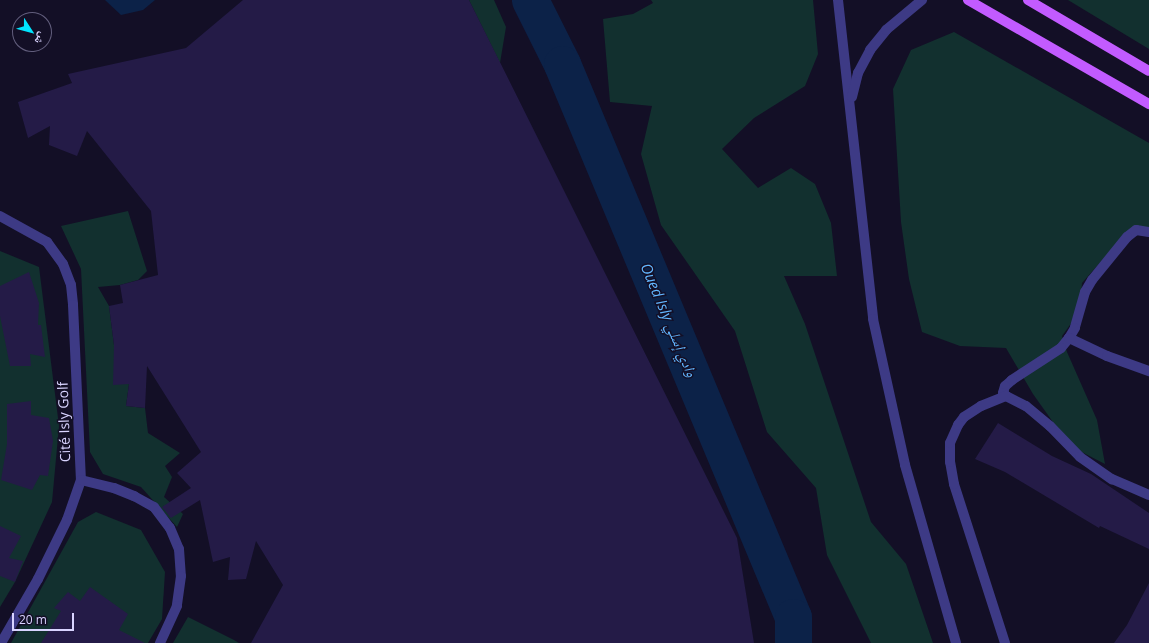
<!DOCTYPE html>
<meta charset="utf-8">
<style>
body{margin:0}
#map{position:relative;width:1149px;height:643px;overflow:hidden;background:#130f26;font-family:"Open Sans","Noto Naskh Arabic",sans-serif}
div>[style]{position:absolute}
.green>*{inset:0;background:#12302f}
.water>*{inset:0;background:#0c2248}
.river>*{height:37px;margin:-18.5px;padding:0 18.5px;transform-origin:18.5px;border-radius:18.5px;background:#0c2248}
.building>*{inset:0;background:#241b47}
.street>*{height:10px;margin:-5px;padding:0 5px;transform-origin:5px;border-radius:5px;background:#3d3a85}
.primary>*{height:10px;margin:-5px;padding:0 5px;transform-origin:5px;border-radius:5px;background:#c25bff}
span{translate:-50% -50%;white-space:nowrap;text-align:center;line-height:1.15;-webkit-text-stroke:3px #130f26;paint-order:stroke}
.street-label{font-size:14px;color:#d9d4ff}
.water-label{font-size:15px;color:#62b6ff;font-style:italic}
.north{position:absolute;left:12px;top:12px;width:40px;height:40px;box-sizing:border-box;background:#130f26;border:1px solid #625e7d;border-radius:50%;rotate:126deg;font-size:11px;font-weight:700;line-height:16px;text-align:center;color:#d9d4ff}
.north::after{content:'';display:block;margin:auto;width:14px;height:18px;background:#00e5ff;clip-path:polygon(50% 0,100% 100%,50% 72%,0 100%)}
.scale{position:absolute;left:12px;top:613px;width:62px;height:18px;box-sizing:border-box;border:2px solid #d9d4ff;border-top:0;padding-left:5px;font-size:12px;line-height:14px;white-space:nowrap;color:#d9d4ff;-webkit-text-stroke:3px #130f26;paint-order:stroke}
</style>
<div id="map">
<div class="green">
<div style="clip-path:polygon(469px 0,494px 0,506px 27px,500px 63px)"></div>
<div style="clip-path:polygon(651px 0,813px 0,818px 54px,805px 86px,754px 118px,722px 149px,758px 188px,791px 168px,815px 184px,831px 223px,837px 276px,784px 276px,805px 324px,871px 522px,906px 564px,933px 643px,871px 643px,827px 555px,816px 488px,767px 432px,735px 331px,661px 225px,641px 154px,652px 106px,610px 102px,603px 19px,633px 14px,653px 3px)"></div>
<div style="clip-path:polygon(1068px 0,1149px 0,1149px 49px)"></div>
<div style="clip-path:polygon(954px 32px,1149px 143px,1149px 235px,1126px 233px,1082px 283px,1080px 311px,1062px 336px,1067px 352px,1097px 420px,1105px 464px,1070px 446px,1033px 394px,1006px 348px,960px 346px,922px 332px,909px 279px,901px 222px,893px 89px,911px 50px)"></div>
<div style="clip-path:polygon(128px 211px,147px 271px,138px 280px,120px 285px,98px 287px,109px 306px,114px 345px,129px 384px,126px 406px,145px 408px,148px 433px,180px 453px,165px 466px,172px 477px,164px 497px,183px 514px,177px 527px,141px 487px,103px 474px,90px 452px,81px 269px,61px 226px)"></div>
<div style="clip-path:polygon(0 251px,39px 267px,59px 426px,52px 502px,15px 582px,0 607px)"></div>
<div style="clip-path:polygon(96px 512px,141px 530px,165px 572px,162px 619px,148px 643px,11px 643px,78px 522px)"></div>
<div style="clip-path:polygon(188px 617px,234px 640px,239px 643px,173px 643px)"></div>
</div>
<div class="water">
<div style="clip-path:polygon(105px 0,155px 0,143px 10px,121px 15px)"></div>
</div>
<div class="river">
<div style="left:530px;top:0;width:72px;rotate:63.4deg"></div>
<div style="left:562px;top:64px;width:599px;rotate:67.33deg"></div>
<div style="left:793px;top:617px;width:26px;rotate:90deg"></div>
</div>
<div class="building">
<div style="clip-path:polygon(243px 0,469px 0,737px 538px,754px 643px,251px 643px,283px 585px,256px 541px,246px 579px,228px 580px,230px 557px,213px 562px,200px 500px,171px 518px,162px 507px,191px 488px,177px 473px,201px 452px,147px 366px,145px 408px,126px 406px,129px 384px,113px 385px,114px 345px,109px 306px,123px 303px,120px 285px,158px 275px,151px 211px,87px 131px,77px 156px,49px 145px,50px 126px,28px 138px,18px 102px,72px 83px,68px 74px,186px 48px)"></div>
<div style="clip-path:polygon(29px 272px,39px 303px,38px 325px,41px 325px,45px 357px,30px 354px,31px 366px,10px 366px,0 316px,0 286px)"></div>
<div style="clip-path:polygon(31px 401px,31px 415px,49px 418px,53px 441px,48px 476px,40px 475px,32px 490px,1px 480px,7px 444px,7px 404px)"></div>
<div style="clip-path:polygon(998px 423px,1052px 456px,1091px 474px,1149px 513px,1149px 549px,1100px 526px,1099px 528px,1005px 472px,975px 459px)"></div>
<div style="clip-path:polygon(0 526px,21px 536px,9px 558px,23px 561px,15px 582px,0 576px)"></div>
<div style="clip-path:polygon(1149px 583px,1149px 643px,1114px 643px,1127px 625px)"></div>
<div style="clip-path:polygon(90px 587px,128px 614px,119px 630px,145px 643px,41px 643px,61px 611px,54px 608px,68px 592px,80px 601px)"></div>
</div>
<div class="street">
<div style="left:838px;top:0;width:321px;rotate:83.7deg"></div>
<div style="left:873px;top:319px;width:149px;rotate:77.6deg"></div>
<div style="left:905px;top:465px;width:185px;rotate:74deg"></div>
<div style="left:852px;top:97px;width:25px;rotate:-76deg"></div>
<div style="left:858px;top:73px;width:26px;rotate:-62deg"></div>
<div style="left:870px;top:50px;width:26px;rotate:-51deg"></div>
<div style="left:886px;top:30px;width:47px;rotate:-39.8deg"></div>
<div style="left:0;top:216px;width:54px;rotate:29deg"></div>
<div style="left:47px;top:242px;width:27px;rotate:54deg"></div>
<div style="left:63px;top:264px;width:22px;rotate:69deg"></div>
<div style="left:71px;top:285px;width:20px;rotate:84deg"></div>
<div style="left:73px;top:305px;width:175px;rotate:87.4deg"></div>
<div style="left:81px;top:480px;width:42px;rotate:109.3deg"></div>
<div style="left:67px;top:520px;width:66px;rotate:116.2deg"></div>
<div style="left:38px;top:579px;width:74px;rotate:120deg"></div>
<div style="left:1149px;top:232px;width:13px;rotate:-171deg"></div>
<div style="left:1136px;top:230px;width:11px;rotate:142deg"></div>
<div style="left:1127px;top:237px;width:55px;rotate:129.1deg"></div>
<div style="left:1092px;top:280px;width:14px;rotate:120deg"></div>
<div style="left:1085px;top:292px;width:37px;rotate:106deg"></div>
<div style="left:1075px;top:328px;width:12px;rotate:121deg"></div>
<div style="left:1069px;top:338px;width:13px;rotate:129deg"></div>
<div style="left:1061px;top:348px;width:59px;rotate:146.9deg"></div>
<div style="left:1012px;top:380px;width:9px;rotate:139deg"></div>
<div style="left:1005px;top:386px;width:7px;rotate:106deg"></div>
<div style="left:1003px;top:393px;width:4px;rotate:45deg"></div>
<div style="left:1006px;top:396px;width:22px;rotate:27deg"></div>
<div style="left:1026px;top:406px;width:31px;rotate:40deg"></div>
<div style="left:1050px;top:426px;width:43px;rotate:45.9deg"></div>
<div style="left:1080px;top:457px;width:39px;rotate:35deg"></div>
<div style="left:1112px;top:479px;width:40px;rotate:23.4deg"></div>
<div style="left:1069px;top:338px;width:42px;rotate:25.3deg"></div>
<div style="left:1107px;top:356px;width:45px;rotate:19.7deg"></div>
<div style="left:81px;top:480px;width:34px;rotate:14deg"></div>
<div style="left:114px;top:488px;width:22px;rotate:22deg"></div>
<div style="left:134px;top:496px;width:23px;rotate:29deg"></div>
<div style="left:154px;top:507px;width:26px;rotate:53deg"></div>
<div style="left:170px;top:528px;width:23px;rotate:67deg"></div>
<div style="left:179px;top:549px;width:27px;rotate:86deg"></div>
<div style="left:181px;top:576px;width:30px;rotate:98deg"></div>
<div style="left:177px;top:606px;width:41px;rotate:114.7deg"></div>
<div style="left:1005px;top:643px;width:167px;rotate:-107.8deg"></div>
<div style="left:954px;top:484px;width:22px;rotate:-100deg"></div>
<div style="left:950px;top:462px;width:19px;rotate:-90deg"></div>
<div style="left:950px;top:443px;width:20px;rotate:-66deg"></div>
<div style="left:958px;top:425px;width:10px;rotate:-53deg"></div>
<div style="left:964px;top:417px;width:20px;rotate:-33deg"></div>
<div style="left:981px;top:406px;width:27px;rotate:-22deg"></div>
</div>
<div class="primary">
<div style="left:968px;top:0;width:209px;rotate:29.9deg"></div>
<div style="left:1028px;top:0;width:140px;rotate:30.4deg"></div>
</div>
<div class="street-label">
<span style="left:64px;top:422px;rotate:-92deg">Cité Isly Golf</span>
</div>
<div class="water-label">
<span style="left:669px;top:320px;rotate:67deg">Oued Isly وادي إسلي</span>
</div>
<div class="north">ش</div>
<div class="scale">20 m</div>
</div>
